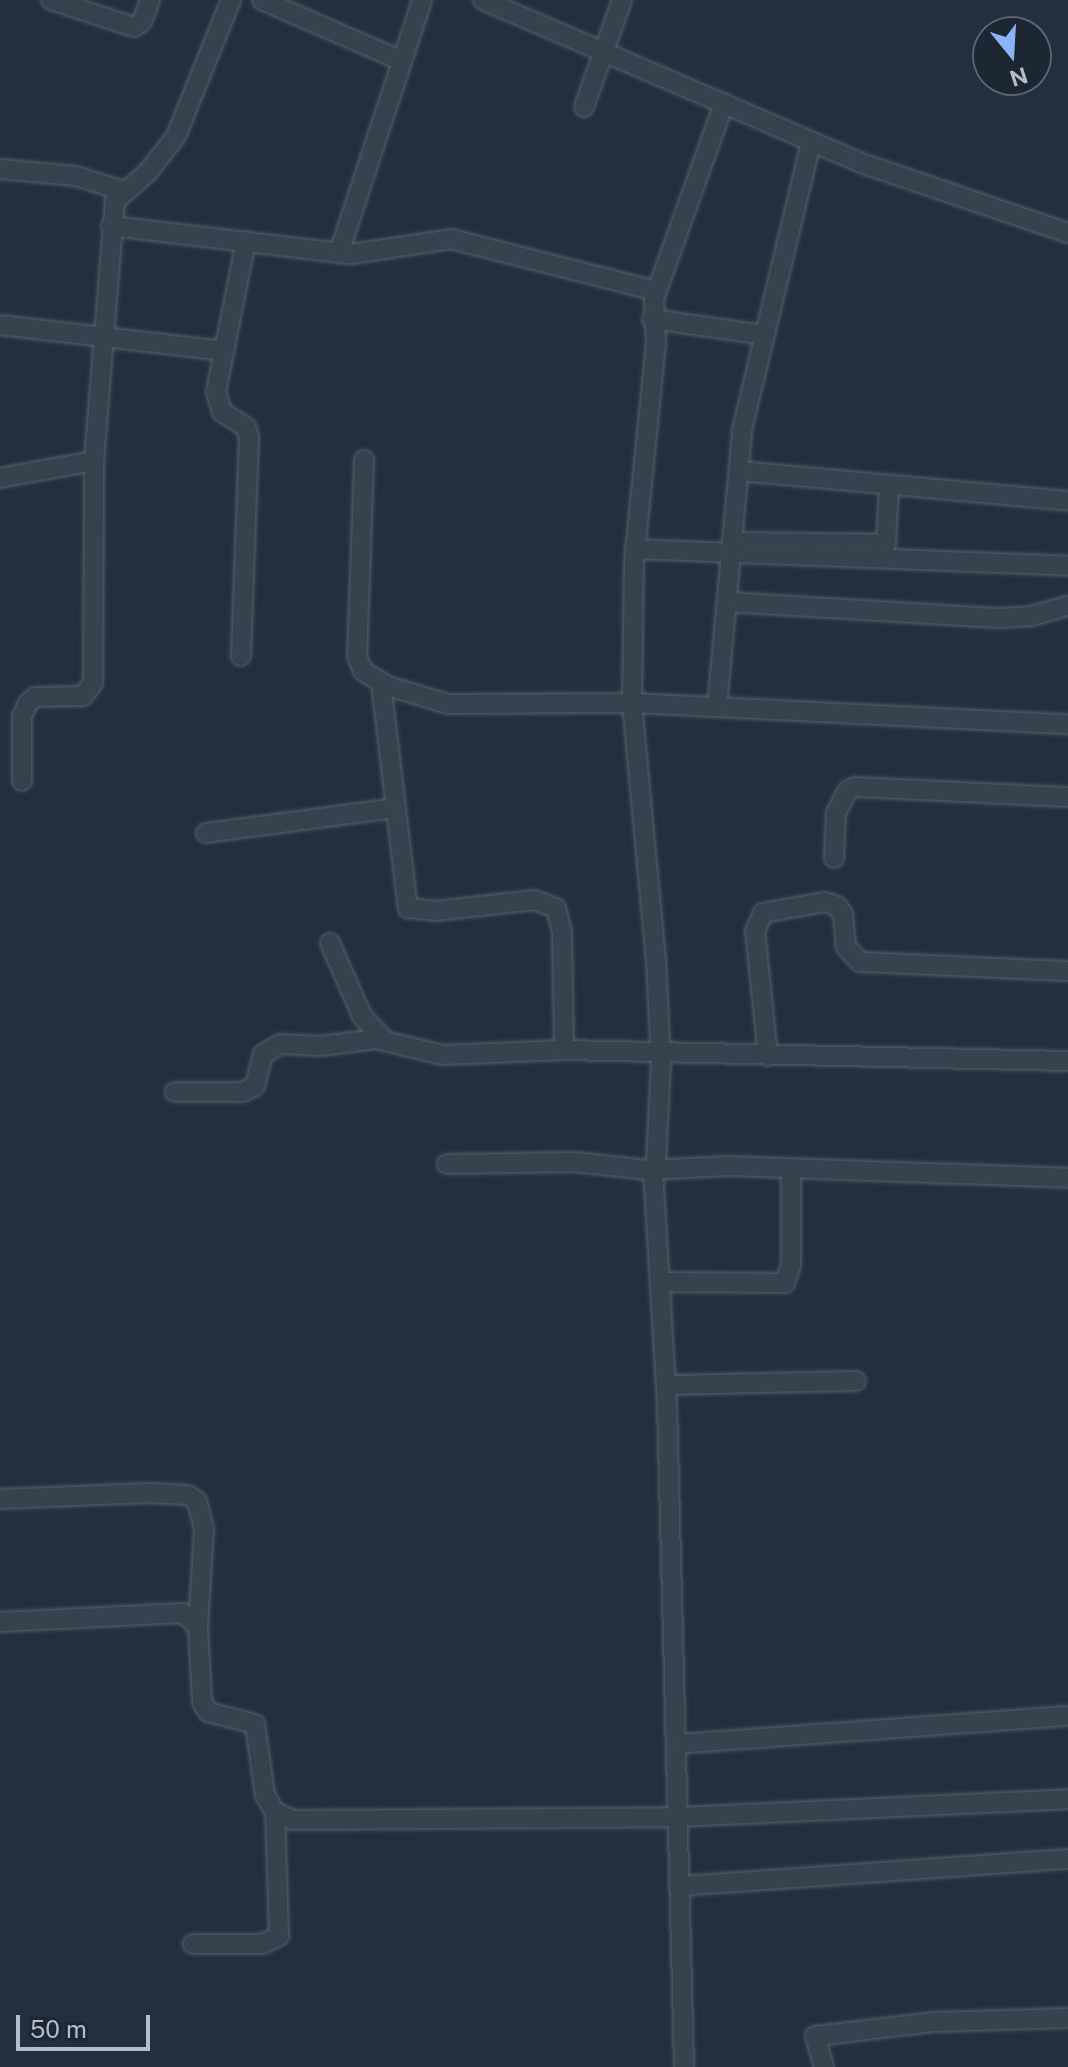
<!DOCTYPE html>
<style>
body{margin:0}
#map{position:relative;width:1068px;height:2067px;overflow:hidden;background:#242f3e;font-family:"Public Sans",sans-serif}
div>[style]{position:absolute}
.roads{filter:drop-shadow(0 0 2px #565f6c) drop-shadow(0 0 2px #565f6c)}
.minor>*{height:18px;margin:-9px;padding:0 9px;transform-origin:9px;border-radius:9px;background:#38414e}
span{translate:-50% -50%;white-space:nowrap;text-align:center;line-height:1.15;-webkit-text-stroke:7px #1d2633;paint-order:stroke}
.north{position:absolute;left:972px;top:16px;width:80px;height:80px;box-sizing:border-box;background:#1d2633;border:2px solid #59626f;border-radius:50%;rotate:162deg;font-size:22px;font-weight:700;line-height:32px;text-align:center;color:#b4bcc9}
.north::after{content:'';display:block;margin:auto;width:28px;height:36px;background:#8ab4f8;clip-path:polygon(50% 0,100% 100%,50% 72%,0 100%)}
.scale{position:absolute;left:16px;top:2015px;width:134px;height:36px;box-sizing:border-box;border:4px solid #b4bcc9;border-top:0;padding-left:10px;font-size:24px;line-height:28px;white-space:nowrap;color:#b4bcc9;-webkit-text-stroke:6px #1d2633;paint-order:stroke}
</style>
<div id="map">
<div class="roads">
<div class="minor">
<div style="left:51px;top:0;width:87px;rotate:18deg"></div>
<div style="left:134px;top:27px;width:9px;rotate:-32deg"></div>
<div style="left:142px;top:22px;width:23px;rotate:-70deg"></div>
<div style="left:262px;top:0;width:150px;rotate:23.5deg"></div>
<div style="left:483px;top:0;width:412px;rotate:23.3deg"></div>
<div style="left:861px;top:163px;width:219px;rotate:18.7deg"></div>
<div style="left:584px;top:107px;width:114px;rotate:-70.4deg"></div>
<div style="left:0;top:169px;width:76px;rotate:5.3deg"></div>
<div style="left:76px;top:176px;width:49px;rotate:17.7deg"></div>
<div style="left:111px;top:226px;width:242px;rotate:6.7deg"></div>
<div style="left:351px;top:254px;width:101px;rotate:-8.5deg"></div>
<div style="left:451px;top:239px;width:211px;rotate:14.2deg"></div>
<div style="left:339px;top:253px;width:266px;rotate:-71.8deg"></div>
<div style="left:652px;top:319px;width:113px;rotate:8.1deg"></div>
<div style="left:0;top:325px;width:226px;rotate:6.6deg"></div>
<div style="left:364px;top:460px;width:196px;rotate:92deg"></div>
<div style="left:357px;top:656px;width:16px;rotate:68deg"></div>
<div style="left:363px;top:671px;width:29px;rotate:31deg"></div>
<div style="left:388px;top:686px;width:63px;rotate:16.7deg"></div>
<div style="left:448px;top:704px;width:184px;rotate:-0.3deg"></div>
<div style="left:632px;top:703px;width:437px;rotate:2.8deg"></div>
<div style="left:740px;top:471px;width:329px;rotate:5.2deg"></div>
<div style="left:0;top:478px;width:96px;rotate:-10.3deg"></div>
<div style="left:733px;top:542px;width:153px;rotate:0.7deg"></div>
<div style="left:886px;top:544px;width:57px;rotate:-87deg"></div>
<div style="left:635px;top:549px;width:433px;rotate:2.2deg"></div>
<div style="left:727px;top:602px;width:270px;rotate:3.4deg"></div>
<div style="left:997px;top:618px;width:35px;rotate:-3deg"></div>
<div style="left:1032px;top:616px;width:37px;rotate:-16deg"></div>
<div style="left:241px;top:656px;width:219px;rotate:-87.9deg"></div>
<div style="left:249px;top:437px;width:10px;rotate:-107deg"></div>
<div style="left:246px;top:427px;width:28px;rotate:-148deg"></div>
<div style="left:222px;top:412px;width:21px;rotate:-107deg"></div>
<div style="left:216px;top:392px;width:154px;rotate:-78.8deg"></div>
<div style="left:381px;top:683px;width:227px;rotate:83.2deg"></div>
<div style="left:408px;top:908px;width:27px;rotate:6deg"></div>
<div style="left:435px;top:911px;width:100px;rotate:-6.3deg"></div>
<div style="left:534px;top:900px;width:23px;rotate:20deg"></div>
<div style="left:556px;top:908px;width:25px;rotate:76deg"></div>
<div style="left:562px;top:932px;width:118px;rotate:89deg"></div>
<div style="left:717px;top:707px;width:278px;rotate:-84.8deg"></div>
<div style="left:742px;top:430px;width:295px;rotate:-76.5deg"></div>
<div style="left:22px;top:781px;width:65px;rotate:-90deg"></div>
<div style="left:22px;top:716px;width:14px;rotate:-65deg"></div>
<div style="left:28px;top:703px;width:9px;rotate:-41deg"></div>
<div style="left:35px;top:697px;width:48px;rotate:-1.2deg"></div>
<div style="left:83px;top:696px;width:16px;rotate:-52deg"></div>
<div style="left:93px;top:683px;width:222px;rotate:-89.7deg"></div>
<div style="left:94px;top:461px;width:261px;rotate:-85.4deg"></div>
<div style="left:115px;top:201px;width:44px;rotate:-41.3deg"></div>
<div style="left:148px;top:172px;width:46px;rotate:-52.1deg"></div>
<div style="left:176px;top:136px;width:147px;rotate:-68deg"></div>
<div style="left:206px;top:833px;width:191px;rotate:-7.5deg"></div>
<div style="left:834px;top:858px;width:45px;rotate:-87.5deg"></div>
<div style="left:836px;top:813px;width:25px;rotate:-63deg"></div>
<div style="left:847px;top:791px;width:9px;rotate:-27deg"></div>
<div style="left:855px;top:787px;width:213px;rotate:2.7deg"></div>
<div style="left:330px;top:943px;width:80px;rotate:66.3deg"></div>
<div style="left:362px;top:1016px;width:33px;rotate:47deg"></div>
<div style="left:768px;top:1056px;width:126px;rotate:-95.9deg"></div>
<div style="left:755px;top:931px;width:20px;rotate:-66deg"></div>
<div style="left:763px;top:913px;width:63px;rotate:-10.1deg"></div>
<div style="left:825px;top:902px;width:13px;rotate:18deg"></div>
<div style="left:837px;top:906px;width:10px;rotate:53deg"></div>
<div style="left:843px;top:914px;width:33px;rotate:85deg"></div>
<div style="left:846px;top:947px;width:21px;rotate:47deg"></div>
<div style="left:860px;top:962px;width:208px;rotate:2.5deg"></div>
<div style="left:175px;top:1092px;width:68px"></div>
<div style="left:243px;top:1092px;width:13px;rotate:-27deg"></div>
<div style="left:255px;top:1086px;width:33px;rotate:-76deg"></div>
<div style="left:263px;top:1054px;width:20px;rotate:-30deg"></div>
<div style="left:280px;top:1044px;width:40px;rotate:2.9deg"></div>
<div style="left:320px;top:1046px;width:56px;rotate:-7.1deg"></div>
<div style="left:376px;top:1039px;width:69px;rotate:13.4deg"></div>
<div style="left:443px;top:1055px;width:121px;rotate:-2.4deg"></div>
<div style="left:564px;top:1050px;width:504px;rotate:1.25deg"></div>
<div style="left:447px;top:1164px;width:128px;rotate:-0.9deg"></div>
<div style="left:575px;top:1162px;width:73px;rotate:6.3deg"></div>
<div style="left:648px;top:1170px;width:81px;rotate:-2.8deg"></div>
<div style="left:729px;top:1166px;width:339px;rotate:2deg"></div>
<div style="left:653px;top:1169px;width:234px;rotate:86.6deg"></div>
<div style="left:667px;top:1403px;width:664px;rotate:88.53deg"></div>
<div style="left:661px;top:1169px;width:9px;rotate:-122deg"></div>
<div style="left:656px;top:1161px;width:98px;rotate:-87.1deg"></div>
<div style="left:661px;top:1063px;width:102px;rotate:-92.8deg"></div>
<div style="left:656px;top:961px;width:259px;rotate:-95.3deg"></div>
<div style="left:632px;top:703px;width:140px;rotate:-89.2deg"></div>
<div style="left:634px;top:563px;width:220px;rotate:-84.3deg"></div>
<div style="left:656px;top:344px;width:45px;rotate:-92.5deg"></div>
<div style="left:654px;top:299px;width:208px;rotate:-70.3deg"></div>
<div style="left:660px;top:1282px;width:125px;rotate:0.5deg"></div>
<div style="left:785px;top:1283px;width:20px;rotate:-72deg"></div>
<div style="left:791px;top:1264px;width:94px;rotate:-90deg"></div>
<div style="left:666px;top:1385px;width:190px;rotate:-1.2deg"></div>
<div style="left:0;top:1499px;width:150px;rotate:-2.3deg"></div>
<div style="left:150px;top:1493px;width:38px;rotate:3deg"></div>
<div style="left:188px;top:1495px;width:11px;rotate:34deg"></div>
<div style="left:197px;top:1501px;width:29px;rotate:76deg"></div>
<div style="left:204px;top:1529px;width:98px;rotate:93.5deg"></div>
<div style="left:0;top:1622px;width:183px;rotate:-2.8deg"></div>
<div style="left:183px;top:1613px;width:21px;rotate:43deg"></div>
<div style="left:198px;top:1627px;width:75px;rotate:86.9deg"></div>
<div style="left:202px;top:1702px;width:12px;rotate:59deg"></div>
<div style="left:208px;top:1712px;width:49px;rotate:14.3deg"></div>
<div style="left:255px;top:1724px;width:72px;rotate:82deg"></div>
<div style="left:265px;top:1795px;width:20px;rotate:60deg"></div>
<div style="left:275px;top:1812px;width:20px;rotate:24deg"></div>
<div style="left:293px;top:1820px;width:386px;rotate:-0.4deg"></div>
<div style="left:679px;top:1817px;width:389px;rotate:-2.6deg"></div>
<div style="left:677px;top:1744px;width:392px;rotate:-4.1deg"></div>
<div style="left:681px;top:1886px;width:388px;rotate:-4deg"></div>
<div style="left:193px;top:1944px;width:69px"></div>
<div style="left:262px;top:1944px;width:19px;rotate:-25deg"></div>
<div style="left:279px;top:1936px;width:124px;rotate:-91.8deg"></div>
<div style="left:824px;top:2067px;width:32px;rotate:-106deg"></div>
<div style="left:815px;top:2036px;width:121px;rotate:-6.7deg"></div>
<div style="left:935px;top:2022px;width:133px;rotate:-1.7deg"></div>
</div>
</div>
<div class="north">N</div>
<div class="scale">50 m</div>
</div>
